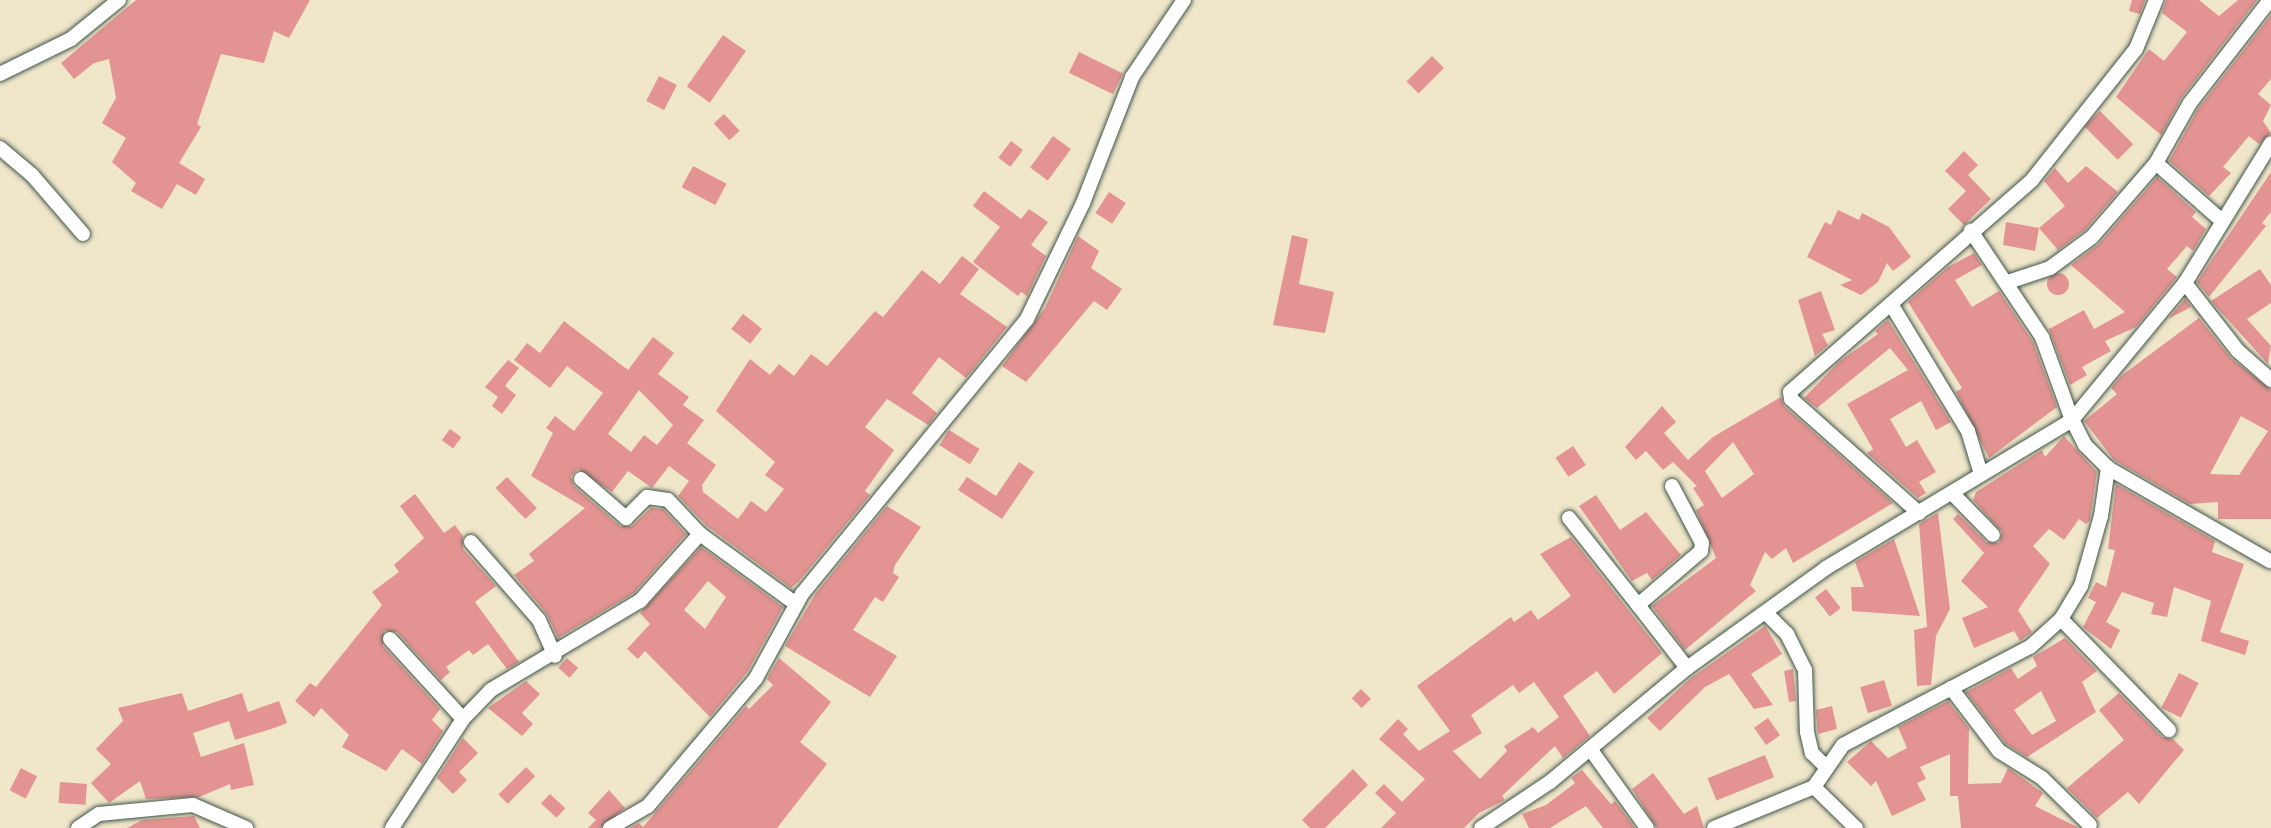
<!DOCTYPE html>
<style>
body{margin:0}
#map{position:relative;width:2271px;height:828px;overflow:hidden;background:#f0e6ca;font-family:"Comic Neue",sans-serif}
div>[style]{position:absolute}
.building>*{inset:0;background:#e39492;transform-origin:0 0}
.round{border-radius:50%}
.roads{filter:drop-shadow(0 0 2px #3e564a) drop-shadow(0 0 2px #3e564a)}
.minor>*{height:14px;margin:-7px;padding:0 7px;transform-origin:7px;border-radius:7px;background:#fff}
span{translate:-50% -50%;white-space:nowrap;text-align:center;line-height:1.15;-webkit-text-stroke:8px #fbf7ec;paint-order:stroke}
</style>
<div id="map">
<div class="building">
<div style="clip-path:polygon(136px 0,310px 0,289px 38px,274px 31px,264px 63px,221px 54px,197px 124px,201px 127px,179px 163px,205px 179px,196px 195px,177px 184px,162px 209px,131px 191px,136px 183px,112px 162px,126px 138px,102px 123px,116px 98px,109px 59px,94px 63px,74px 79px,61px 63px)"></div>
<div style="clip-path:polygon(2132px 0,2145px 0,2140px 14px,2129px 11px)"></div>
<div style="clip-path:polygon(2166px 0,2199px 0,2219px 16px,2238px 0,2257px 0,2182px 97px,2161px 135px,2116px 97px,2149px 49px,2164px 61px,2187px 32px,2162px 13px)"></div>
<div style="clip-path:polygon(2271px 15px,2271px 79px,2258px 94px,2271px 105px,2263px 121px,2271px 133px,2259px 144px,2249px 136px,2223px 167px,2231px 173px,2209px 196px,2169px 161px,2198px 109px)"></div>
<div style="left:723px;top:35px;width:28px;height:63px;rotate:35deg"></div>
<div style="left:1079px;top:52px;width:49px;height:23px;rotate:26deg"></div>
<div style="left:1432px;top:56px;width:17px;height:36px;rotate:45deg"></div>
<div style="left:659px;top:76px;width:20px;height:28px;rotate:27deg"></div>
<div style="left:2100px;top:111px;width:47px;height:22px;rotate:45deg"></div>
<div style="left:724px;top:114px;width:23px;height:14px;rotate:47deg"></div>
<div style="left:1053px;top:136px;width:22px;height:39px;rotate:36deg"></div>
<div style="left:1011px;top:141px;width:15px;height:21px;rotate:37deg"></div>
<div style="clip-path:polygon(1964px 151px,1978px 165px,1968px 175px,1991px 199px,1964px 225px,1948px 209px,1966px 191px,1945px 171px)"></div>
<div style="left:693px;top:166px;width:38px;height:24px;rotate:28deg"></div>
<div style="clip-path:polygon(2086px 166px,2118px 192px,2085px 230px,2058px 250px,2039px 228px,2035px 251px,2003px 245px,2006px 222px,2039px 228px,2065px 206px,2044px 181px,2055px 168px,2068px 183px)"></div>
<div style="clip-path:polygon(2271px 172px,2271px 212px,2262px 223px,2266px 226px,2209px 297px,2197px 282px)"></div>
<div style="clip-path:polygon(2157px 177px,2196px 212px,2192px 217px,2206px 229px,2193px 251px,2187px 246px,2167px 269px,2177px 277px,2136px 327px,2105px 341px,2111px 351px,2082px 367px,2087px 375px,2070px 385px,2049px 329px,2084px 310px,2094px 329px,2125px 312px,2071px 265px,2099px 244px)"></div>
<div style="clip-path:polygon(984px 191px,1021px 219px,1029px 209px,1048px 222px,1031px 245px,1046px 256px,1027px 296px,1021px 292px,1018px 296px,973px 262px,1000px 227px,973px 206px)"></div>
<div style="left:1109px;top:192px;width:20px;height:25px;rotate:33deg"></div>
<div style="clip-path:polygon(1838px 210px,1859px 220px,1862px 213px,1889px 227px,1911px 257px,1893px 271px,1887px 263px,1878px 282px,1861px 295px,1840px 285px,1852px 280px,1807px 257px,1825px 222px,1831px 225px)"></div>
<div style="clip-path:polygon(1292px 235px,1308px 239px,1299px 284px,1334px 292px,1325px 333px,1273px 325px)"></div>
<div style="clip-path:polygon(1078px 236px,1099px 251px,1091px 268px,1122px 289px,1107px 310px,1094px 301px,1026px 382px,1002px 366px,1045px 308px)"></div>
<div style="clip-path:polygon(1974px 253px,1982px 265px,1955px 280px,1972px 307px,1999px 291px,2033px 342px,2057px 407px,1989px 458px,1956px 392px,1962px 388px,1908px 302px,1948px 267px)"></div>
<div style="clip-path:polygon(evenodd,962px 256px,979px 269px,960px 294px,1007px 327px,966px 378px,939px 357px,912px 393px,937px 413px,928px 425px,887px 399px,865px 427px,894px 450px,865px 491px,870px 495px,799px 581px,791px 588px,707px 526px,678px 496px,689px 481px,669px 466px,652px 488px,628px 471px,612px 492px,578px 469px,571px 476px,574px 486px,620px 526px,632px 526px,651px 508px,663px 509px,686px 534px,634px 593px,558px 638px,547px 614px,514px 575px,534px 561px,529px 554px,585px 508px,531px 476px,553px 433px,546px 428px,555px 416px,574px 431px,603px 393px,567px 366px,550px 388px,514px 360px,527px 343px,540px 353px,564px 321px,628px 370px,653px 337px,674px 353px,658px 374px,689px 397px,683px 405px,704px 420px,687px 443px,716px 465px,702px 485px,703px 492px,738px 519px,751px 501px,766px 512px,784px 489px,765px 475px,775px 462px,716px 411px,750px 359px,770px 375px,779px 364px,794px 376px,811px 354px,827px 366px,875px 311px,883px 317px,922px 270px,940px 284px,962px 256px,639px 390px,673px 425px,657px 445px,644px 435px,631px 452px,608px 434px,639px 390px)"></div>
<div style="clip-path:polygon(2260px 269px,2271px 285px,2271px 303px,2247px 319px,2271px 346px,2268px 364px,2211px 301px)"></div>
<div class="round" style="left:2047px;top:273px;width:22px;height:22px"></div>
<div style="clip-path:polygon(1821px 291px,1835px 330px,1822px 334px,1828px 345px,1815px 356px,1798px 300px)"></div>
<div style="clip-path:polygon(2185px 299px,2191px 307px,2168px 319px)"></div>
<div style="left:743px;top:314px;width:24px;height:19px;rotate:38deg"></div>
<div style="clip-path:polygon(evenodd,2199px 318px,2231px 358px,2271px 390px,2271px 519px,2218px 519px,2218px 502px,2190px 504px,2114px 460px,2084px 421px,2117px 394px,2111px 388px,2121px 376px,2199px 318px,2241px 416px,2268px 431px,2239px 475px,2210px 474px,2241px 416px)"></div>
<div style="clip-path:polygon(1888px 320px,1951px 422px,1936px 430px,1921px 401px,1890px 419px,1906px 447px,1917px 440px,1936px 472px,1919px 482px,1926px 493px,1918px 498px,1867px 453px,1873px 449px,1847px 404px,1908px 370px,1890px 348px,1817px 408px,1804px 398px,1840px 361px,1878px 334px,1875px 331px)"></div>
<div style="clip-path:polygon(508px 360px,519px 368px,505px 386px,516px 395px,502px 414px,492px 406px,498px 397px,485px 387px)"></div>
<div style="clip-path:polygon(evenodd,1781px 397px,1784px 406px,1893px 503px,1793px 563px,1786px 548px,1772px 559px,1765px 552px,1750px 585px,1756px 591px,1685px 650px,1652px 606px,1716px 558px,1696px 510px,1704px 505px,1693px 488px,1697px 486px,1673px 462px,1663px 470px,1646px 451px,1636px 460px,1625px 447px,1662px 406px,1676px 422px,1664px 433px,1688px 460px,1713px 437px,1781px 397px,1733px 442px,1754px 474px,1722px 498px,1705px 471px,1733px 442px)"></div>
<div style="left:450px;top:429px;width:14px;height:14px;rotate:36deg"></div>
<div style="left:949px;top:430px;width:36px;height:18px;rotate:32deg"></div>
<div style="clip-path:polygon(2064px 436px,2097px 472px,2090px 520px,2086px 524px,2079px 519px,2064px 540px,2049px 529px,2033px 546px,2050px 564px,2018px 610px,2032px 632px,2020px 641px,2014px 631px,1974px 648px,1962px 618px,1988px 607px,1961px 581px,1984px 553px,1953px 519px,1958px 514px,1986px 542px,1999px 543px,2002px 532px,1973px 500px,1976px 492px,2042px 450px,2045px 457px)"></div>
<div style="left:1573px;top:446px;width:23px;height:21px;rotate:56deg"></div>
<div style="clip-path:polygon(1019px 462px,1034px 472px,1002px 519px,958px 490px,967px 477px,996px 496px)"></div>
<div style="left:507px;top:477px;width:43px;height:16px;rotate:46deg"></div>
<div style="clip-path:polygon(2116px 484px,2215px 541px,2212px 552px,2244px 564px,2220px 632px,2249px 641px,2245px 655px,2201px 641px,2211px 601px,2174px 587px,2167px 617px,2151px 614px,2154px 603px,2122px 592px,2106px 622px,2120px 630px,2111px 649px,2083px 627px,2096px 602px,2088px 598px,2096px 582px,2106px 587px,2115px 550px,2108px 549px)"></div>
<div style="clip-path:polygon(415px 494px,444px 533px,455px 525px,463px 536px,463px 549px,496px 586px,475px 602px,519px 662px,507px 669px,488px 644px,473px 655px,469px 650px,446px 667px,450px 672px,441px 680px,397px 632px,384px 631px,383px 646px,440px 709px,432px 720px,443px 731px,422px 764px,402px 749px,386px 771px,342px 747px,349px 735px,321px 708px,314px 717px,295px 701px,310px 683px,316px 687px,382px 605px,372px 592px,399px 572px,394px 565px,424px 538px,400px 506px)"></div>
<div style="clip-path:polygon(1596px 495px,1620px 530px,1646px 512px,1681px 555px,1652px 580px,1647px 573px,1632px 581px,1579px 506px)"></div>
<div style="clip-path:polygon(887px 506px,921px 527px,895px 565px,893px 573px,899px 577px,883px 602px,875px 597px,853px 630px,897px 656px,870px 697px,785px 646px,816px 593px)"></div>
<div style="clip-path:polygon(1938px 513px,1950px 609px,1936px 636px,1931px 685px,1917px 686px,1914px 630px,1927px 627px,1919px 524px)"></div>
<div style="clip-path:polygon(evenodd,1571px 537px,1662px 653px,1614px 694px,1597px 671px,1563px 696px,1590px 736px,1563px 758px,1555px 746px,1502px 796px,1505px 800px,1479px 813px,1464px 828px,1381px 828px,1396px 813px,1375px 793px,1384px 784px,1402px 802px,1425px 779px,1379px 739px,1398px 719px,1408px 729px,1403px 734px,1419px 751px,1450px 731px,1417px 686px,1511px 617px,1514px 622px,1531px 610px,1538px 620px,1571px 596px,1540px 554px,1571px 537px,1534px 682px,1559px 717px,1538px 733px,1533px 727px,1504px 746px,1507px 751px,1480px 779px,1453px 751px,1482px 733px,1471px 715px,1513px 685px,1519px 693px,1534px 682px)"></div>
<div style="clip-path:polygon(1894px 539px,1920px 616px,1852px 611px,1851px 587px,1864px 587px,1855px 562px)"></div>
<div style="clip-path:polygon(evenodd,701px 547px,783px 607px,748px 671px,710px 717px,645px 651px,638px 659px,627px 649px,650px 624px,640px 613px,701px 547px,708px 581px,726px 597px,705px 629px,684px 610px,708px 581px)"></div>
<div style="left:1826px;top:589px;width:24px;height:14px;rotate:52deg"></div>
<div style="clip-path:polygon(1765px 626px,1782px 654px,1751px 674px,1773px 705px,1754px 709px,1729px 674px,1705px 687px,1660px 731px,1647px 718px,1691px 678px)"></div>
<div style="clip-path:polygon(evenodd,2065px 638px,2097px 671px,2082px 682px,2096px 712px,2027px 757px,2006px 744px,1966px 692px,2011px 668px,2018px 679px,2037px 666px,2033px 657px,2065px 638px,2041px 691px,2056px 721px,2032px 735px,2014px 710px,2041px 691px)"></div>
<div style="left:567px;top:658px;width:15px;height:13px;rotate:42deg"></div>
<div style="clip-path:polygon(779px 658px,831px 702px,800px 742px,827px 764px,777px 828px,630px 828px,639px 823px,643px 827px,746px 706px,749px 709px,773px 685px,767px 679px)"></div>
<div style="clip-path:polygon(1793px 669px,1796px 701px,1789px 702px,1784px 671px)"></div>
<div style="left:2179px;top:673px;width:22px;height:39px;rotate:27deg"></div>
<div style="left:1884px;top:680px;width:27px;height:25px;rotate:73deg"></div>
<div style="clip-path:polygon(526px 681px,540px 694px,522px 713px,533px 724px,522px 736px,488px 708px)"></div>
<div style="left:1361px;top:689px;width:14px;height:13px;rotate:45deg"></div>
<div style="clip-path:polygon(182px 693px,188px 711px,242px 693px,248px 712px,279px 701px,287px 723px,274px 728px,235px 740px,229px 721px,193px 733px,201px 757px,244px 743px,254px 785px,231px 790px,230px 784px,199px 797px,146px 799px,140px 781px,109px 803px,91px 783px,111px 764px,96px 749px,123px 721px,118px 708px)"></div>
<div style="clip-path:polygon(2119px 693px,2162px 737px,2173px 739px,2184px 750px,2139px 804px,2128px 792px,2097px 818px,2067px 788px,2124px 740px,2099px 710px)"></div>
<div style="clip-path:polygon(1948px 701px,1969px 728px,1968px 784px,2001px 783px,2008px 768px,2043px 793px,2035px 806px,2079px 828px,1961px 828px,1958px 796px,1950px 796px,1950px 754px,1920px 767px,1926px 779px,1917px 783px,1926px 800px,1892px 816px,1876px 781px,1871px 786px,1847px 762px,1871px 741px,1888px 758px,1907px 748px,1898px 727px)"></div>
<div style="clip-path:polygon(1832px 706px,1837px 729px,1818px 734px,1816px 710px)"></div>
<div style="left:1768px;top:718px;width:21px;height:17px;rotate:55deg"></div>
<div style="clip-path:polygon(463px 738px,478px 753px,459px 772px,467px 780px,453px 794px,437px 778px)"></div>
<div style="left:1765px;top:755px;width:24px;height:62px;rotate:68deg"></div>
<div style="left:526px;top:767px;width:13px;height:39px;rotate:45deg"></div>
<div style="left:21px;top:768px;width:18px;height:25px;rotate:27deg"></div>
<div style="clip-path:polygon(1353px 769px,1368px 785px,1325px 828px,1310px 828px,1302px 820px)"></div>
<div style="clip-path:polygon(1582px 770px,1611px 804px,1615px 801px,1635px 828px,1603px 828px,1586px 806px,1550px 828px,1529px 828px,1522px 814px,1546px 805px,1575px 783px,1571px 778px)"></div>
<div style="clip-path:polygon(1653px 773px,1684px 814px,1697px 806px,1704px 828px,1657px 828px,1632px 789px)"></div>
<div style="left:60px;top:782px;width:27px;height:21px;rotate:4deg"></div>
<div style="clip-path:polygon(609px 790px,625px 808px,600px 828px,588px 828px,596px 820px,588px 813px)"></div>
<div style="left:550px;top:794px;width:21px;height:13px;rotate:43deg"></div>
<div style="clip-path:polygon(194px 816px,200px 828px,127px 828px,142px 820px)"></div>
</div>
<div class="roads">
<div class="minor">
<div style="left:0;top:74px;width:79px;rotate:-26.2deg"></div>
<div style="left:71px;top:39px;width:62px;rotate:-39.1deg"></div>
<div style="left:0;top:148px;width:42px;rotate:40.2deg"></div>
<div style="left:32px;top:175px;width:78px;rotate:49.2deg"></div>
<div style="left:2156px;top:163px;width:88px;rotate:41.3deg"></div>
<div style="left:2008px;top:282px;width:44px;rotate:-18.4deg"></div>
<div style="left:2050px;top:268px;width:52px;rotate:-36.4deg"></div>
<div style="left:2092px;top:237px;width:98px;rotate:-49.1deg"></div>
<div style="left:2156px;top:163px;width:69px;rotate:-60.5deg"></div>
<div style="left:2190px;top:103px;width:130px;rotate:-52.2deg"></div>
<div style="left:2185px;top:283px;width:86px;rotate:52.1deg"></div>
<div style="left:2238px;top:351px;width:44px;rotate:41.3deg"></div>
<div style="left:1891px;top:304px;width:149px;rotate:58.8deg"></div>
<div style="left:1968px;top:431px;width:45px;rotate:73.2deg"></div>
<div style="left:2108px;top:468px;width:187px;rotate:29.9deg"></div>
<div style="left:581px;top:479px;width:60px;rotate:40.9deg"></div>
<div style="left:626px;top:518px;width:30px;rotate:-45deg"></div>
<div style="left:647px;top:497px;width:21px;rotate:8deg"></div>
<div style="left:668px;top:500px;width:47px;rotate:46.7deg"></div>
<div style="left:700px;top:534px;width:119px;rotate:36.1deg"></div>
<div style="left:1672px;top:486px;width:64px;rotate:62.2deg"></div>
<div style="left:1702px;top:543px;width:8px;rotate:97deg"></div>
<div style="left:1701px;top:551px;width:83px;rotate:139.4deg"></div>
<div style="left:1638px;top:605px;width:80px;rotate:52.1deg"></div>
<div style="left:1953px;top:494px;width:57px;rotate:45.7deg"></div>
<div style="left:1919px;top:513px;width:171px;rotate:-138.3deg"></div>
<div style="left:1791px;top:399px;width:7px;rotate:-98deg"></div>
<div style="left:1790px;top:392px;width:322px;rotate:-41.2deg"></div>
<div style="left:2032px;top:180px;width:167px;rotate:-51.6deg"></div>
<div style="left:2136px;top:49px;width:53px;rotate:-67.8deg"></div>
<div style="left:1569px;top:518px;width:111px;rotate:51.6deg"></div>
<div style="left:471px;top:542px;width:103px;rotate:48.9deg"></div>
<div style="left:539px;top:620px;width:39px;rotate:66deg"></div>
<div style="left:1766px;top:613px;width:30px;rotate:45deg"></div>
<div style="left:1787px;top:634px;width:40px;rotate:63.4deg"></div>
<div style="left:1805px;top:670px;width:62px;rotate:88.2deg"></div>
<div style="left:1807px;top:732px;width:22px;rotate:77deg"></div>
<div style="left:1812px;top:753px;width:21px;rotate:45deg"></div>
<div style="left:2061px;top:619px;width:155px;rotate:45.8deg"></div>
<div style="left:390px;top:639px;width:108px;rotate:47.6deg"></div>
<div style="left:1951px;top:688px;width:79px;rotate:52.7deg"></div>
<div style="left:1999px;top:751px;width:51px;rotate:32.1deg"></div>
<div style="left:2042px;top:778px;width:67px;rotate:44.4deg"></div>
<div style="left:1591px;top:750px;width:96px;rotate:54.3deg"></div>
<div style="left:1814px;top:787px;width:59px;rotate:44.3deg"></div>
<div style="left:78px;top:828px;width:25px;rotate:-34deg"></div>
<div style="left:99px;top:814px;width:94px;rotate:-5.5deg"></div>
<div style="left:193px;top:805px;width:58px;rotate:23.5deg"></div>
<div style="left:392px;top:828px;width:130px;rotate:-56.9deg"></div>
<div style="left:463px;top:719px;width:40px;rotate:-46deg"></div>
<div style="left:491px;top:690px;width:174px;rotate:-30.9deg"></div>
<div style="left:640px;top:601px;width:90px;rotate:-48.2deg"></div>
<div style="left:610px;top:828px;width:44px;rotate:-30.1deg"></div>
<div style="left:648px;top:806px;width:167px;rotate:-49.8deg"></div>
<div style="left:756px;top:678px;width:96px;rotate:-61.3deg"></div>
<div style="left:802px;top:594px;width:355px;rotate:-50.7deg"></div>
<div style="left:1027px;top:319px;width:129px;rotate:-64.2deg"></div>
<div style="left:1083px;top:203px;width:135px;rotate:-68.7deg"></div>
<div style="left:1132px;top:77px;width:93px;rotate:-56deg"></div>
<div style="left:1481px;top:828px;width:83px;rotate:-33.7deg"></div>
<div style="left:1550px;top:782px;width:178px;rotate:-39.8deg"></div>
<div style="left:1687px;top:668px;width:171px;rotate:-35.7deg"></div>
<div style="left:1826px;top:568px;width:287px;rotate:-31deg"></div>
<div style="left:2072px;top:420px;width:178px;rotate:-50.5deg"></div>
<div style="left:2185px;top:283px;width:164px;rotate:-58.4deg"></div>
<div style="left:1714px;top:828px;width:108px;rotate:-22.3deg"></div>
<div style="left:1814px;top:787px;width:51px;rotate:-55.4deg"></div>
<div style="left:1843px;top:745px;width:211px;rotate:-27.7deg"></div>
<div style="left:2030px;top:647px;width:42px;rotate:-42.1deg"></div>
<div style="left:2061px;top:619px;width:39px;rotate:-59deg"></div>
<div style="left:2081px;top:586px;width:73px;rotate:-74.1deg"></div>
<div style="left:2101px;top:516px;width:49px;rotate:-81.7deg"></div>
<div style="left:2108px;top:468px;width:33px;rotate:-135deg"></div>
<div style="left:2085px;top:445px;width:28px;rotate:-117deg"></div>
<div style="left:2072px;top:420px;width:88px;rotate:-109.9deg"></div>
<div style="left:2042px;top:337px;width:128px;rotate:-123.8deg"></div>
</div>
</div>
</div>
